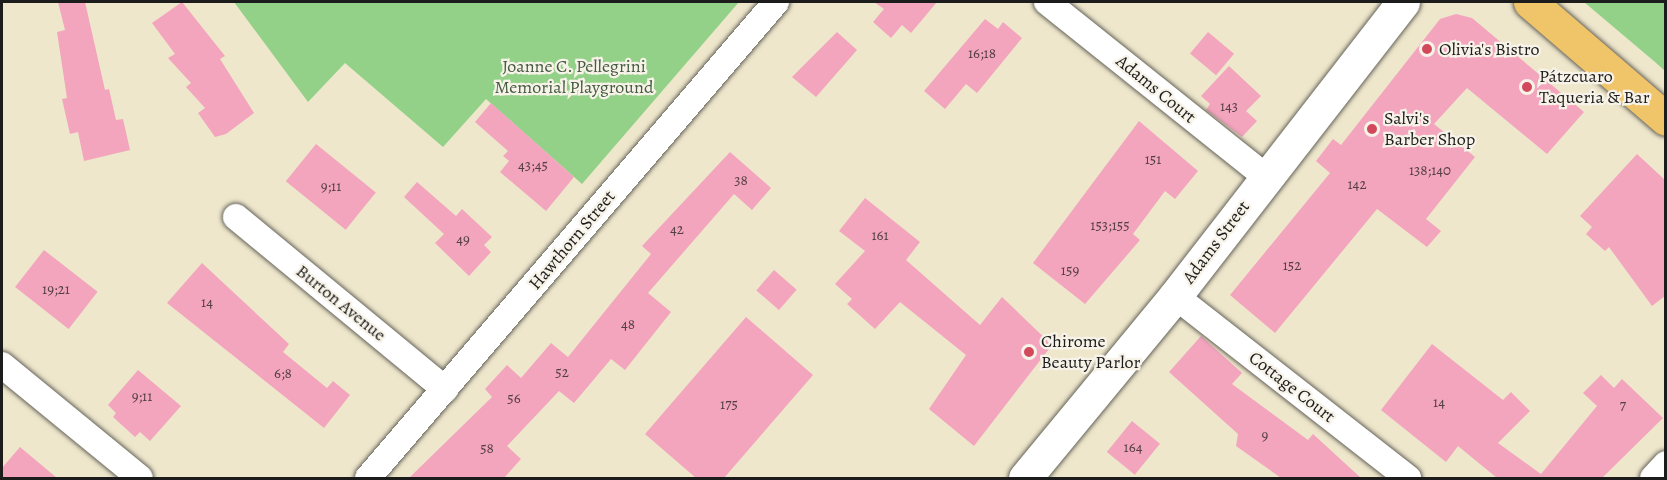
<!DOCTYPE html>
<meta charset="utf-8">
<style>
body{margin:0}
#map{position:relative;width:1667px;height:480px;overflow:hidden;background:#eee7cc;font-family:Alegreya,serif}
div>[style]{position:absolute}
.green>*{inset:0;background:#92d187}
.building>*{inset:0;background:#f3a5be;transform-origin:0 0}
.roads{filter:drop-shadow(0 0 2px #66635a) drop-shadow(0 0 2px #66635a)}
.minor>*{height:26px;margin:-13px;padding:0 13px;transform-origin:13px;border-radius:13px;background:#fff}
.tertiary>*{height:33px;margin:-16.5px;padding:0 16.5px;transform-origin:16.5px;border-radius:16.5px;background:#fff}
.primary>*{height:33px;margin:-16.5px;padding:0 16.5px;transform-origin:16.5px;border-radius:16.5px;background:#f0c469}
.dots>*{width:16px;height:16px;translate:-50% -50%;box-sizing:border-box;border:3px solid #f7f3e8;border-radius:50%}
span{translate:-50% -50%;white-space:nowrap;text-align:center;line-height:1.15;-webkit-text-stroke:4.5px #f7f3e8;paint-order:stroke}
.number-label{font-size:15px;color:#523e44}
.number-label span{-webkit-text-stroke-width:0}
.poi-label{font-size:18px;color:#1c1c1c}
.left{translate:0 -50%;text-align:left}
.park-label{font-size:18px;color:#455b41}
.street-label{font-size:18px;color:#1c1c1c}
.frame{position:absolute;inset:0;border:3px solid #1c1c1c;pointer-events:none}
</style>
<div id="map">
<div class="green">
<div style="clip-path:polygon(234px 2px,739px 2px,582px 184px,486px 99px,443px 147px,345px 63px,308px 102px)"></div>
<div style="clip-path:polygon(1584px 2px,1665px 2px,1665px 71px,1655px 62px)"></div>
</div>
<div class="building">
<div style="clip-path:polygon(58px 2px,85px 2px,105px 90px,109px 89px,116px 120px,123px 119px,130px 150px,84px 161px,78px 132px,70px 134px,62px 99px,67px 98px,57px 32px,65px 30px)"></div>
<div style="clip-path:polygon(182px 2px,225px 56px,220px 59px,254px 113px,226px 134px,215px 137px,198px 113px,205px 108px,186px 87px,191px 83px,168px 58px,175px 54px,152px 23px)"></div>
<div style="clip-path:polygon(874px 2px,937px 2px,911px 33px,902px 25px,891px 38px,873px 22px,884px 9px)"></div>
<div style="clip-path:polygon(1456px 14px,1472px 18px,1584px 112px,1547px 154px,1467px 88px,1434px 124px,1475px 157px,1426px 219px,1441px 231px,1427px 247px,1377px 209px,1275px 333px,1230px 295px,1330px 173px,1316px 161px,1333px 139px,1341px 145px,1440px 19px)"></div>
<div style="clip-path:polygon(985px 19px,998px 29px,1003px 22px,1022px 38px,977px 93px,966px 84px,945px 109px,924px 91px)"></div>
<div style="clip-path:polygon(837px 32px,857px 50px,816px 97px,792px 77px)"></div>
<div style="left:1208px;top:32px;width:34px;height:28px;rotate:40deg"></div>
<div style="clip-path:polygon(1229px 66px,1261px 96px,1246px 111px,1257px 121px,1242px 137px,1206px 110px,1210px 104px,1201px 96px)"></div>
<div style="clip-path:polygon(491px 103px,574px 177px,546px 211px,500px 172px,509px 161px,503px 156px,508px 151px,475px 122px)"></div>
<div style="clip-path:polygon(1139px 121px,1198px 171px,1175px 199px,1165px 191px,1133px 234px,1140px 240px,1085px 304px,1033px 263px)"></div>
<div style="left:316px;top:144px;width:77px;height:48px;rotate:39deg"></div>
<div style="clip-path:polygon(730px 152px,771px 188px,752px 210px,734px 194px,648px 293px,671px 312px,625px 370px,611px 359px,574px 403px,559px 391px,507px 446px,521px 459px,504px 478px,409px 478px,492px 397px,485px 389px,507px 365px,521px 378px,551px 343px,568px 357px,651px 254px,642px 246px)"></div>
<div style="clip-path:polygon(1637px 154px,1665px 180px,1665px 296px,1652px 306px,1609px 247px,1605px 251px,1586px 234px,1592px 227px,1580px 216px)"></div>
<div style="clip-path:polygon(417px 182px,456px 216px,462px 209px,492px 237px,484px 245px,491px 252px,469px 276px,435px 243px,444px 234px,404px 197px)"></div>
<div style="clip-path:polygon(865px 198px,920px 242px,906px 260px,980px 325px,1002px 297px,1052px 345px,974px 446px,929px 409px,966px 355px,900px 302px,875px 329px,847px 304px,852px 299px,835px 284px,865px 251px,839px 231px)"></div>
<div style="left:44px;top:250px;width:68px;height:47px;rotate:38deg"></div>
<div style="clip-path:polygon(202px 263px,289px 344px,283px 352px,327px 388px,333px 381px,350px 395px,324px 428px,167px 303px)"></div>
<div style="left:774px;top:270px;width:30px;height:27px;rotate:41deg"></div>
<div style="clip-path:polygon(746px 317px,813px 375px,724px 478px,696px 478px,645px 434px)"></div>
<div style="clip-path:polygon(1201px 336px,1242px 373px,1232px 384px,1308px 440px,1313px 434px,1361px 478px,1281px 478px,1236px 446px,1238px 434px,1169px 372px)"></div>
<div style="clip-path:polygon(1432px 344px,1503px 400px,1511px 392px,1530px 411px,1498px 443px,1541px 474px,1597px 406px,1583px 393px,1601px 375px,1614px 388px,1622px 379px,1663px 418px,1602px 478px,1497px 478px,1458px 446px,1446px 462px,1381px 410px)"></div>
<div style="clip-path:polygon(138px 370px,181px 406px,150px 441px,140px 432px,135px 437px,113px 417px,116px 413px,108px 405px)"></div>
<div style="left:1132px;top:421px;width:36px;height:40px;rotate:39deg"></div>
<div style="clip-path:polygon(20px 447px,57px 478px,2px 478px,2px 468px)"></div>
</div>
<div class="roads">
<div class="minor">
<div style="left:1047px;top:2px;width:280px;rotate:38.6deg"></div>
<div style="left:236px;top:217px;width:271px;rotate:39.5deg"></div>
<div style="left:1175px;top:296px;width:296px;rotate:38deg"></div>
<div style="left:2px;top:365px;width:178px;rotate:39.3deg"></div>
<div style="left:368px;top:478px;width:627px;rotate:-49.4deg"></div>
<div style="left:1653px;top:478px;width:19px;rotate:-47deg"></div>
</div>
<div class="tertiary">
<div style="left:1025px;top:478px;width:236px;rotate:-50.5deg"></div>
<div style="left:1175px;top:296px;width:372px;rotate:-52.2deg"></div>
</div>
<div class="primary">
<div style="left:1530px;top:2px;width:179px;rotate:40.7deg"></div>
</div>
</div>
<div class="dots">
<div style="left:1427px;top:49px;background:#d1495b"></div>
<div style="left:1527px;top:87px;background:#d1495b"></div>
<div style="left:1372px;top:129px;background:#d1495b"></div>
<div style="left:1029px;top:352px;background:#d1495b"></div>
</div>
<div class="number-label">
<span style="left:982px;top:54px">16;18</span>
<span style="left:1229px;top:107px">143</span>
<span style="left:1153px;top:160px">151</span>
<span style="left:533px;top:166px">43;45</span>
<span style="left:1430px;top:171px">138;140</span>
<span style="left:741px;top:181px">38</span>
<span style="left:1357px;top:185px">142</span>
<span style="left:331px;top:187px">9;11</span>
<span style="left:1110px;top:226px">153;155</span>
<span style="left:677px;top:230px">42</span>
<span style="left:880px;top:236px">161</span>
<span style="left:463px;top:240px">49</span>
<span style="left:1292px;top:266px">152</span>
<span style="left:1070px;top:271px">159</span>
<span style="left:56px;top:290px">19;21</span>
<span style="left:207px;top:303px">14</span>
<span style="left:628px;top:325px">48</span>
<span style="left:562px;top:373px">52</span>
<span style="left:283px;top:374px">6;8</span>
<span style="left:142px;top:397px">9;11</span>
<span style="left:514px;top:399px">56</span>
<span style="left:1439px;top:403px">14</span>
<span style="left:729px;top:405px">175</span>
<span style="left:1623px;top:406px">7</span>
<span style="left:1265px;top:436px">9</span>
<span style="left:1133px;top:448px">164</span>
<span style="left:487px;top:449px">58</span>
</div>
<div class="poi-label">
<span class="left" style="left:1439px;top:49px">Olivia's Bistro</span>
<span class="left" style="left:1539px;top:87px">Pátzcuaro<br>Taqueria &amp; Bar</span>
<span class="left" style="left:1384px;top:129px">Salvi's<br>Barber Shop</span>
<span class="left" style="left:1041px;top:352px">Chirome<br>Beauty Parlor</span>
</div>
<div class="park-label">
<span style="left:574px;top:77px">Joanne C. Pellegrini<br>Memorial Playground</span>
</div>
<div class="street-label">
<span style="left:1156px;top:89px;rotate:39deg">Adams Court</span>
<span style="left:572px;top:240px;rotate:-50deg">Hawthorn Street</span>
<span style="left:1216px;top:242px;rotate:-53deg">Adams Street</span>
<span style="left:341px;top:303px;rotate:39deg">Burton Avenue</span>
<span style="left:1292px;top:387px;rotate:38deg">Cottage Court</span>
</div>
<div class="frame"></div>
</div>
